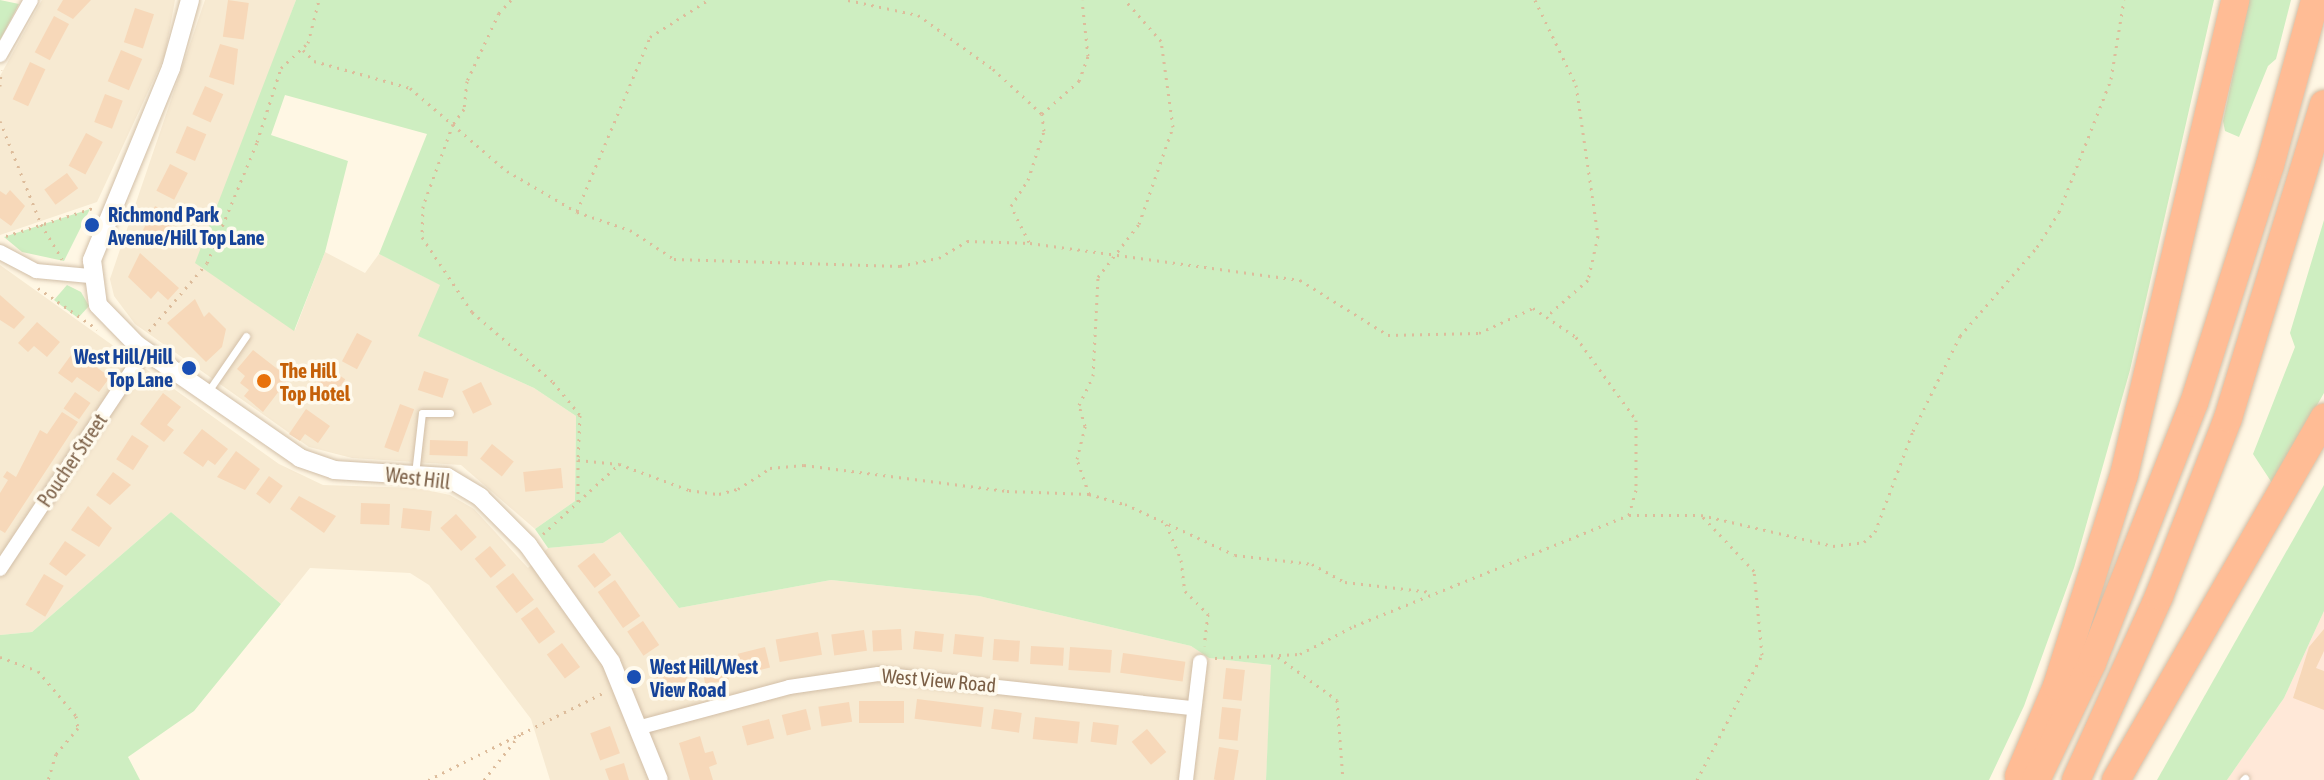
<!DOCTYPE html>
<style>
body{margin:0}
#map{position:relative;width:2324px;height:780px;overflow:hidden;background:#fff7e4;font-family:"Asap Condensed",sans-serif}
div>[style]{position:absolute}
.residential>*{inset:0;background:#f7ead2}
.commercial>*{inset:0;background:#ffe8d8}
.green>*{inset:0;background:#ceeec1}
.building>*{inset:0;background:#f7d8b9;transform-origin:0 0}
.path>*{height:3px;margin-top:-1.5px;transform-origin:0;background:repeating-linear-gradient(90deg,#ddbc9b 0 2px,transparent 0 8px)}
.roads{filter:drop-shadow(0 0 2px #d2bfa8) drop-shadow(0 0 2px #d2bfa8)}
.service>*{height:7px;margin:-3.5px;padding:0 3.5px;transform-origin:3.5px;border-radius:3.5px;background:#fff}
.minor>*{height:14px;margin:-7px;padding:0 7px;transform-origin:7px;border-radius:7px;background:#fff}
.tertiary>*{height:18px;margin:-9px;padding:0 9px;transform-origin:9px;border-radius:9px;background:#fff}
.motorway>*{height:28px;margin:-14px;padding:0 14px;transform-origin:14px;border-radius:14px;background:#ffbc95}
.dots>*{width:22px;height:22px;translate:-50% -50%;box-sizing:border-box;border:4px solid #fffaed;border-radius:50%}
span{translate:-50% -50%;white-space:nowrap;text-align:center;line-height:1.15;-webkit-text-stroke:7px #fffaed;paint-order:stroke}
.transit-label{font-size:20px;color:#164399;font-weight:700}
.left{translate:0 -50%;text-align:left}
.right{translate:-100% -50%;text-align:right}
.food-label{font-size:20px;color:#c56008;font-weight:700}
.street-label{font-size:20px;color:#7b5f46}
</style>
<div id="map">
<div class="residential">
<div style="clip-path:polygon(42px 0,175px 0,165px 55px,97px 202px,0 235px,0 76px)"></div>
<div style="clip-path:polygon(205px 0,296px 0,228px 187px,295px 330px,325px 252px,365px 273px,379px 254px,441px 285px,419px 336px,534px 388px,576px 416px,575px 501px,535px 529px,461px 465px,352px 458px,309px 447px,135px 324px,114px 296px,110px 279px)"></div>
<div style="clip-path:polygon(0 265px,279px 464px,323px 485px,416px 488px,450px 495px,474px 509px,528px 568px,548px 548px,603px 543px,620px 532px,679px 608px,831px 580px,979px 596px,1191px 646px,1209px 658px,1272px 665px,1266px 780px,550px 780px,531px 719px,429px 585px,410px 573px,310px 568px,281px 604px,171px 512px,32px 632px,0 635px)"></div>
</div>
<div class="commercial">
<div style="clip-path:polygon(2324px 611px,2324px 780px,2227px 780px,2284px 698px)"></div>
</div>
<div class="green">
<div style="clip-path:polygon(0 0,19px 4px,0 40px)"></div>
<div style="clip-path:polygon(296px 0,2214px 0,2130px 370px,2074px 568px,2024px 706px,1989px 780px,1266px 780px,1271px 665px,1209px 658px,1191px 646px,979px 596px,831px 580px,679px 608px,620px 532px,603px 543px,548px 548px,535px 529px,575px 501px,576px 416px,534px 388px,418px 336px,440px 285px,379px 254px,427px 134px,285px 95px,271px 135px,348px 161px,325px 252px,294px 331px,195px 263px)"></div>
<div style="clip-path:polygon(2249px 0,2291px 0,2276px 59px,2268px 66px,2239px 137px,2225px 131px,2223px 121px)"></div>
<div style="clip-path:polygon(90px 209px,64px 261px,22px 252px,4px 237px)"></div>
<div style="clip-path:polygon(2324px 220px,2324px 393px,2272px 483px,2253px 454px,2295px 347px,2290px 333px)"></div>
<div style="clip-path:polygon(67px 285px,81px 292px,89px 306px,78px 318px,54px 300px)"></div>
<div style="clip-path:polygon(2324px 485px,2324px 611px,2284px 698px,2227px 780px,2157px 780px)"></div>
<div style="clip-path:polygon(171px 512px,281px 604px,194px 711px,128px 757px,140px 780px,0 780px,0 635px,32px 632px)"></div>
</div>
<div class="building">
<div style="clip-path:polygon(63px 0,91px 0,73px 19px,57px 10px)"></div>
<div style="left:228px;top:0;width:21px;height:37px;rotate:8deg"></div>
<div style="left:135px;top:8px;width:20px;height:36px;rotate:18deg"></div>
<div style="left:54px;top:16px;width:17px;height:41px;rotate:28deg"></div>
<div style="clip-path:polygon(220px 44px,238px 49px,234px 85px,209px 77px)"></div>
<div style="left:121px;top:50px;width:23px;height:34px;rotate:23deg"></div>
<div style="left:30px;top:62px;width:17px;height:41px;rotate:25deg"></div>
<div style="left:205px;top:86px;width:20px;height:31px;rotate:24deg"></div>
<div style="left:105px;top:94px;width:19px;height:30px;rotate:21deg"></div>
<div style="left:187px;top:126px;width:21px;height:29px;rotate:23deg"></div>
<div style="left:86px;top:133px;width:19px;height:37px;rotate:28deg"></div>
<div style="left:170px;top:164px;width:20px;height:30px;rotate:27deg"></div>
<div style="left:67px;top:173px;width:19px;height:28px;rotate:54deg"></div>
<div style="clip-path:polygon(10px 190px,25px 206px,11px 226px,0 218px,0 191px,6px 195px)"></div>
<div style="clip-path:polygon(155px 206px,171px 214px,167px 223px,172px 226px,161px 239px,143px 230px)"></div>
<div style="clip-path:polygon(140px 253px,179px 288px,168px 300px,158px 291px,151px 299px,128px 277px)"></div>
<div style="clip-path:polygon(0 295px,25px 317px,14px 329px,0 320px)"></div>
<div style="clip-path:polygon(195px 299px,204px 317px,209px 312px,226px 329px,222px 347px,206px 362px,167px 323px)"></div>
<div style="clip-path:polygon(37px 322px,60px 342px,47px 357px,34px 346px,28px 352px,18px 343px)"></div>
<div style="left:357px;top:333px;width:17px;height:32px;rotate:28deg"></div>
<div style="clip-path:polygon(253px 350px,289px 378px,263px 412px,244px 396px,249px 390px,240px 383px,245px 376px,237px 369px)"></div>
<div style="clip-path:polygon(74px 351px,110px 377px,99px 392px,77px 377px,72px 383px,58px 373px)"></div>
<div style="left:327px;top:367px;width:22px;height:18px;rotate:34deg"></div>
<div style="left:424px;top:371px;width:26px;height:20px;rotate:18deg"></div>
<div style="left:481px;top:382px;width:25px;height:21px;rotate:64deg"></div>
<div style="left:75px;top:392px;width:19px;height:20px;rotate:35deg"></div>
<div style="clip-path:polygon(163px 393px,181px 407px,167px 425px,174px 430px,164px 442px,140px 424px)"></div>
<div style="left:400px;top:404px;width:15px;height:46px;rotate:20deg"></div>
<div style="clip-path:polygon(306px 409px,330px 426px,318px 443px,305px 434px,300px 441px,289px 434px)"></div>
<div style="clip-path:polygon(62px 412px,78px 422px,5px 533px,0 530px,0 493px,8px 480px,3px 477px,7px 471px,16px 477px,40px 430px,47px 434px)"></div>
<div style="clip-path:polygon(202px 429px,228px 449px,215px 465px,208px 460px,203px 467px,183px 453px)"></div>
<div style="left:132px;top:435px;width:20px;height:29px;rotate:33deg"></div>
<div style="left:430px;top:440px;width:38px;height:15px;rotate:2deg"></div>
<div style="left:492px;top:444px;width:28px;height:19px;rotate:39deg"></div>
<div style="clip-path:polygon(236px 451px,260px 469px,245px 490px,217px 477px)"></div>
<div style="left:561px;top:468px;width:20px;height:38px;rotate:84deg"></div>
<div style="clip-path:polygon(113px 472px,131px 485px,110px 505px,96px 495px)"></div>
<div style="left:269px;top:476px;width:17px;height:22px;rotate:36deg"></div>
<div style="clip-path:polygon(299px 496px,336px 516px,324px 533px,290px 509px)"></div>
<div style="left:361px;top:503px;width:29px;height:21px;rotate:2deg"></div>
<div style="clip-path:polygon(88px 506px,112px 528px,99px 547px,71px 530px)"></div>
<div style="left:403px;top:508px;width:29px;height:20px;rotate:6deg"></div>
<div style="left:456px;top:514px;width:31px;height:21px;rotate:48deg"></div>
<div style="clip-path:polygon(65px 541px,86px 555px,66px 576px,49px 564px)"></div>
<div style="left:490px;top:546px;width:25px;height:20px;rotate:50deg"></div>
<div style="left:594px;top:553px;width:28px;height:21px;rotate:52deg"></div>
<div style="left:513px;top:573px;width:34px;height:22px;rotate:52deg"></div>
<div style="left:44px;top:574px;width:23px;height:36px;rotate:31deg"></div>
<div style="left:615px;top:580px;width:44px;height:21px;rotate:55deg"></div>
<div style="left:537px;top:607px;width:31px;height:20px;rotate:54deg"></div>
<div style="left:643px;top:621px;width:29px;height:19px;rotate:56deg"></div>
<div style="left:901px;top:629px;width:21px;height:29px;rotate:87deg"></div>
<div style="clip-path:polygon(2324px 629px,2324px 651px,2316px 668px,2324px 671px,2324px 710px,2293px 698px,2309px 647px)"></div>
<div style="left:864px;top:630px;width:21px;height:33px;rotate:82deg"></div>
<div style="left:915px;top:631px;width:29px;height:18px;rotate:6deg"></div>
<div style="left:818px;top:632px;width:23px;height:43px;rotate:80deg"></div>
<div style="left:955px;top:634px;width:29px;height:20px;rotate:6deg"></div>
<div style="left:994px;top:639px;width:26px;height:21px;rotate:4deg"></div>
<div style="left:562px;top:643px;width:30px;height:19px;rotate:53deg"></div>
<div style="left:1031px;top:646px;width:33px;height:18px;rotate:3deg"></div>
<div style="left:765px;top:647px;width:21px;height:28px;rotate:76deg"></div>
<div style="left:1070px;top:647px;width:42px;height:23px;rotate:4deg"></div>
<div style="left:1123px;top:653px;width:63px;height:20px;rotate:8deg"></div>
<div style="left:725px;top:660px;width:20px;height:24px;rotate:79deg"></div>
<div style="left:664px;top:661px;width:28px;height:19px;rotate:27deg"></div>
<div style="left:1226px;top:668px;width:19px;height:31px;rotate:6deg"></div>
<div style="left:917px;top:699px;width:67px;height:20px;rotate:7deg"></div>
<div style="left:904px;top:701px;width:22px;height:45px;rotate:90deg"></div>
<div style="left:849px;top:702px;width:20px;height:31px;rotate:81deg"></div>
<div style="left:1222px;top:707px;width:19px;height:32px;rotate:6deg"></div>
<div style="left:806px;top:709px;width:21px;height:25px;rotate:76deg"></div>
<div style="left:994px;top:709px;width:28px;height:20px;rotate:8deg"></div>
<div style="left:1035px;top:717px;width:45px;height:22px;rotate:6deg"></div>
<div style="left:769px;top:719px;width:20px;height:28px;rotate:75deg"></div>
<div style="left:1093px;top:722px;width:26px;height:20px;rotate:7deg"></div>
<div style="left:610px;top:726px;width:29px;height:21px;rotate:70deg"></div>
<div style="left:1147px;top:729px;width:30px;height:20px;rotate:50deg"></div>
<div style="clip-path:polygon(700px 736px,705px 753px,713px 751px,717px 764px,709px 767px,713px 780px,690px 780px,679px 743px)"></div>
<div style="left:1219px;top:747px;width:20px;height:33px;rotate:9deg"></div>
<div style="clip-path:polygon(624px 763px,629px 780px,609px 780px,605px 769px)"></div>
</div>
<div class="path">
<div style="left:511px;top:0;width:18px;rotate:133deg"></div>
<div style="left:499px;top:13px;width:75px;rotate:115.2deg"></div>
<div style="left:467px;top:81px;width:28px;rotate:96deg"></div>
<div style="left:464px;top:109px;width:19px;rotate:126deg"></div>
<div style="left:453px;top:124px;width:87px;rotate:110.1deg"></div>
<div style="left:423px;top:206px;width:31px;rotate:92deg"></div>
<div style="left:422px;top:237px;width:90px;rotate:56.3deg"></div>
<div style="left:472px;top:312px;width:107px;rotate:40.8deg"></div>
<div style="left:553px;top:382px;width:43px;rotate:50.7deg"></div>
<div style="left:580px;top:415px;width:45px;rotate:92.5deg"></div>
<div style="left:578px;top:460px;width:41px;rotate:5.6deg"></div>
<div style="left:848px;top:0;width:72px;rotate:12.1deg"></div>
<div style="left:918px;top:15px;width:92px;rotate:35.8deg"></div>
<div style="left:993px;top:69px;width:67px;rotate:42.6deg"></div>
<div style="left:1535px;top:0;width:94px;rotate:64.2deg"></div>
<div style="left:1576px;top:85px;width:153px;rotate:81.7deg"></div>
<div style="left:1598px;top:236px;width:45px;rotate:102.8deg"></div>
<div style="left:1588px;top:280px;width:53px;rotate:138.8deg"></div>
<div style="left:303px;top:50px;width:16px;rotate:45deg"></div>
<div style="left:314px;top:61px;width:100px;rotate:15.7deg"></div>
<div style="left:410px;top:88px;width:128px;rotate:40.6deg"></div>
<div style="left:507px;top:171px;width:81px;rotate:30.4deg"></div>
<div style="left:577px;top:212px;width:56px;rotate:18.8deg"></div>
<div style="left:630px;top:230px;width:53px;rotate:33.4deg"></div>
<div style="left:674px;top:259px;width:226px;rotate:1.8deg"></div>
<div style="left:900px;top:266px;width:40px;rotate:-12deg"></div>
<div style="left:939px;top:258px;width:33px;rotate:-31deg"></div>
<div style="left:967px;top:241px;width:63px;rotate:1.8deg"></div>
<div style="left:1030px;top:243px;width:273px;rotate:7.8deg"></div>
<div style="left:1300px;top:280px;width:104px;rotate:32deg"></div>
<div style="left:1388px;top:335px;width:91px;rotate:-1.3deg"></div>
<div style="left:1479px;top:333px;width:60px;rotate:-24.8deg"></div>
<div style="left:1533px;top:308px;width:52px;rotate:34deg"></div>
<div style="left:1576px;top:337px;width:102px;rotate:54.1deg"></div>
<div style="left:1636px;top:420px;width:70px;rotate:90deg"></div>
<div style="left:1636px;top:490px;width:26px;rotate:106deg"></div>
<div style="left:0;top:86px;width:16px;rotate:-86deg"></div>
<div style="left:0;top:121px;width:111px;rotate:68.3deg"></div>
<div style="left:41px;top:224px;width:41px;rotate:59deg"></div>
<div style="left:577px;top:211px;width:189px;rotate:-67.2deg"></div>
<div style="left:650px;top:37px;width:69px;rotate:-32.5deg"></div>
<div style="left:6px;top:236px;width:91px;rotate:-17.8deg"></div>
<div style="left:1029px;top:242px;width:40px;rotate:-116.6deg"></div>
<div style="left:1011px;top:206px;width:31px;rotate:-57deg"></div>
<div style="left:1028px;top:180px;width:52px;rotate:-71.9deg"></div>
<div style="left:1044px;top:131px;width:17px;rotate:-97deg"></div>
<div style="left:1042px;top:114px;width:50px;rotate:-41.7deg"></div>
<div style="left:1079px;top:81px;width:27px;rotate:-70deg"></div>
<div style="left:1088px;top:56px;width:56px;rotate:-96.1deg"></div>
<div style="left:38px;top:288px;width:72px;rotate:34.8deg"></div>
<div style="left:149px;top:331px;width:89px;rotate:-49.5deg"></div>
<div style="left:207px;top:263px;width:131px;rotate:-67.5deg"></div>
<div style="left:257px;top:142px;width:78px;rotate:-72deg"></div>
<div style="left:281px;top:68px;width:37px;rotate:-43deg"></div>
<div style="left:308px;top:43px;width:44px;rotate:-75.7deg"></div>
<div style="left:578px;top:460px;width:43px;rotate:90deg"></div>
<div style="left:1089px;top:494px;width:37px;rotate:-109deg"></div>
<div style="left:1077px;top:459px;width:34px;rotate:-76deg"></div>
<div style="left:1085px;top:426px;width:22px;rotate:-106deg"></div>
<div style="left:1079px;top:405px;width:32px;rotate:-64deg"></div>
<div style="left:1093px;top:376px;width:99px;rotate:-87.1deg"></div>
<div style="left:1098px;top:277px;width:67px;rotate:-52.3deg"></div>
<div style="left:1139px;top:224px;width:103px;rotate:-70.7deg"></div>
<div style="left:1173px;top:127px;width:87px;rotate:-97.9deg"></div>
<div style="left:1161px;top:41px;width:55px;rotate:-131.3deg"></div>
<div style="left:1166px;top:524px;width:39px;rotate:67deg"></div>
<div style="left:1181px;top:560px;width:31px;rotate:83deg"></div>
<div style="left:1185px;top:591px;width:33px;rotate:45deg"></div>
<div style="left:1208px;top:614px;width:32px;rotate:97deg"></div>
<div style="left:543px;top:534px;width:103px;rotate:-42.6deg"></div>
<div style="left:619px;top:464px;width:75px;rotate:20.4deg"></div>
<div style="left:689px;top:490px;width:30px;rotate:8deg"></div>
<div style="left:719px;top:494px;width:20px;rotate:-15deg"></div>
<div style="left:738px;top:489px;width:38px;rotate:-33deg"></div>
<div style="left:770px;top:468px;width:34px;rotate:-5deg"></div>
<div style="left:804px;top:465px;width:205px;rotate:7.3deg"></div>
<div style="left:1007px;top:491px;width:82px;rotate:2.1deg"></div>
<div style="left:1089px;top:494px;width:37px;rotate:16deg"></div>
<div style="left:1125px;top:504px;width:121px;rotate:24.9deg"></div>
<div style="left:1235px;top:555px;width:78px;rotate:6.7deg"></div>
<div style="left:1312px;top:564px;width:38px;rotate:29deg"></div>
<div style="left:1345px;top:582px;width:87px;rotate:6.6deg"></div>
<div style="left:0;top:657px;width:40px;rotate:20.2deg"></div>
<div style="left:38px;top:671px;width:59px;rotate:49.8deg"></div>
<div style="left:76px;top:716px;width:12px;rotate:81deg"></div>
<div style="left:78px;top:728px;width:34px;rotate:130deg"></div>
<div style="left:56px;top:754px;width:27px;rotate:107deg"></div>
<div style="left:1278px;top:657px;width:73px;rotate:36.1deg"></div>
<div style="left:1337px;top:700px;width:80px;rotate:85.7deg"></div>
<div style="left:1215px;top:658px;width:85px;rotate:-2.7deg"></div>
<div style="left:1300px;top:654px;width:61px;rotate:-27.4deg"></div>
<div style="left:1354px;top:626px;width:297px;rotate:-22deg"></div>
<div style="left:1629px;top:515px;width:72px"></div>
<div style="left:1701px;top:515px;width:136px;rotate:13.2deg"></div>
<div style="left:1833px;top:546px;width:31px;rotate:-7deg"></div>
<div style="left:1864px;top:542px;width:15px;rotate:-42deg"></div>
<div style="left:1875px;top:532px;width:108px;rotate:-69.4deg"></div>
<div style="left:1913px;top:431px;width:106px;rotate:-63.7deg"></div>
<div style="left:1960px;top:336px;width:118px;rotate:-49.1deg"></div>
<div style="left:2037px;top:247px;width:41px;rotate:-57.8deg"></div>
<div style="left:2059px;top:212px;width:143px;rotate:-68.6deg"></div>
<div style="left:2111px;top:79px;width:80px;rotate:-80.7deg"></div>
<div style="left:428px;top:780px;width:198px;rotate:-26.4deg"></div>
<div style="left:484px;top:780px;width:60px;rotate:-51.8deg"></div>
<div style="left:1697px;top:780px;width:141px;rotate:-62.5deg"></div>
<div style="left:1762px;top:655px;width:84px;rotate:-95.4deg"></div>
<div style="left:1754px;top:571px;width:77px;rotate:-133.4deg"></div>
</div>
<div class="roads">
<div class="service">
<div style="left:207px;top:393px;width:69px;rotate:-55.6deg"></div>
<div style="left:415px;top:474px;width:61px;rotate:-83.5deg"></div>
<div style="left:422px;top:413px;width:28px"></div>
<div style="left:2243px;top:780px;width:3px;rotate:-45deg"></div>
</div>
<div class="minor">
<div style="left:0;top:55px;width:63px;rotate:-60.6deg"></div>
<div style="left:0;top:252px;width:41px;rotate:27.8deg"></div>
<div style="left:36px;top:271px;width:54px;rotate:5.3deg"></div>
<div style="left:0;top:569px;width:262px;rotate:-56.4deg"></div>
<div style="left:641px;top:727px;width:153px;rotate:-15.1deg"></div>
<div style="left:789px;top:687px;width:90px;rotate:-8.3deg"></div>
<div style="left:878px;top:674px;width:317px;rotate:6.2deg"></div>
<div style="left:1186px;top:780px;width:119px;rotate:-83.2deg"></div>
</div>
<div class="tertiary">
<div style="left:190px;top:0;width:71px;rotate:105.6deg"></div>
<div style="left:171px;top:68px;width:208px;rotate:112.4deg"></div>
<div style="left:92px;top:260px;width:45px;rotate:82.4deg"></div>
<div style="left:98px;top:305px;width:56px;rotate:45.7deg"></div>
<div style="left:137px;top:345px;width:198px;rotate:34.7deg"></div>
<div style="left:300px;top:458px;width:36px;rotate:19deg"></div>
<div style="left:334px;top:470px;width:113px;rotate:3.5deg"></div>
<div style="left:447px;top:477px;width:39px;rotate:31deg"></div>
<div style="left:480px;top:497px;width:68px;rotate:45deg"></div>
<div style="left:528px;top:545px;width:143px;rotate:54.6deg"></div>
<div style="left:611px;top:662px;width:127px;rotate:67.9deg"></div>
</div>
<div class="motorway">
<div style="left:2019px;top:776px;width:98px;rotate:-67.1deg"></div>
<div style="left:2057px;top:686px;width:221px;rotate:-72.4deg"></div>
<div style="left:2124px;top:475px;width:488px;rotate:-76.8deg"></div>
<div style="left:2036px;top:780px;width:130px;rotate:-64.4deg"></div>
<div style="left:2092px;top:663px;width:279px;rotate:-68.6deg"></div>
<div style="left:2194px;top:403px;width:250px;rotate:-72.3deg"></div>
<div style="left:2270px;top:165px;width:171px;rotate:-74.7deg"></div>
<div style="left:2076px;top:780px;width:202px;rotate:-65.7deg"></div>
<div style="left:2159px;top:596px;width:191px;rotate:-68.8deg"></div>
<div style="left:2228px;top:418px;width:328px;rotate:-73deg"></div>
<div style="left:2116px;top:780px;width:418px;rotate:-60.1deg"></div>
</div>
</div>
<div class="dots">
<div style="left:92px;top:225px;background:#1a4fb4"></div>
<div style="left:189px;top:368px;background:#1a4fb4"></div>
<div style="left:264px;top:381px;background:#e8710a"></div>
<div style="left:634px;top:677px;background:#1a4fb4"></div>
</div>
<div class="transit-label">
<span class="left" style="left:108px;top:226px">Richmond Park<br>Avenue/Hill Top Lane</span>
<span class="right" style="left:173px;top:368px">West Hill/Hill<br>Top Lane</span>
<span class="left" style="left:650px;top:678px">West Hill/West<br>View Road</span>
</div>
<div class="food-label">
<span class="left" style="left:280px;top:382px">The Hill<br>Top Hotel</span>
</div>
<div class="street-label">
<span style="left:72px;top:460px;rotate:-56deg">Poucher Street</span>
<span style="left:418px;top:478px;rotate:7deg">West Hill</span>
<span style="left:939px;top:680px;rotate:5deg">West View Road</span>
</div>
</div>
